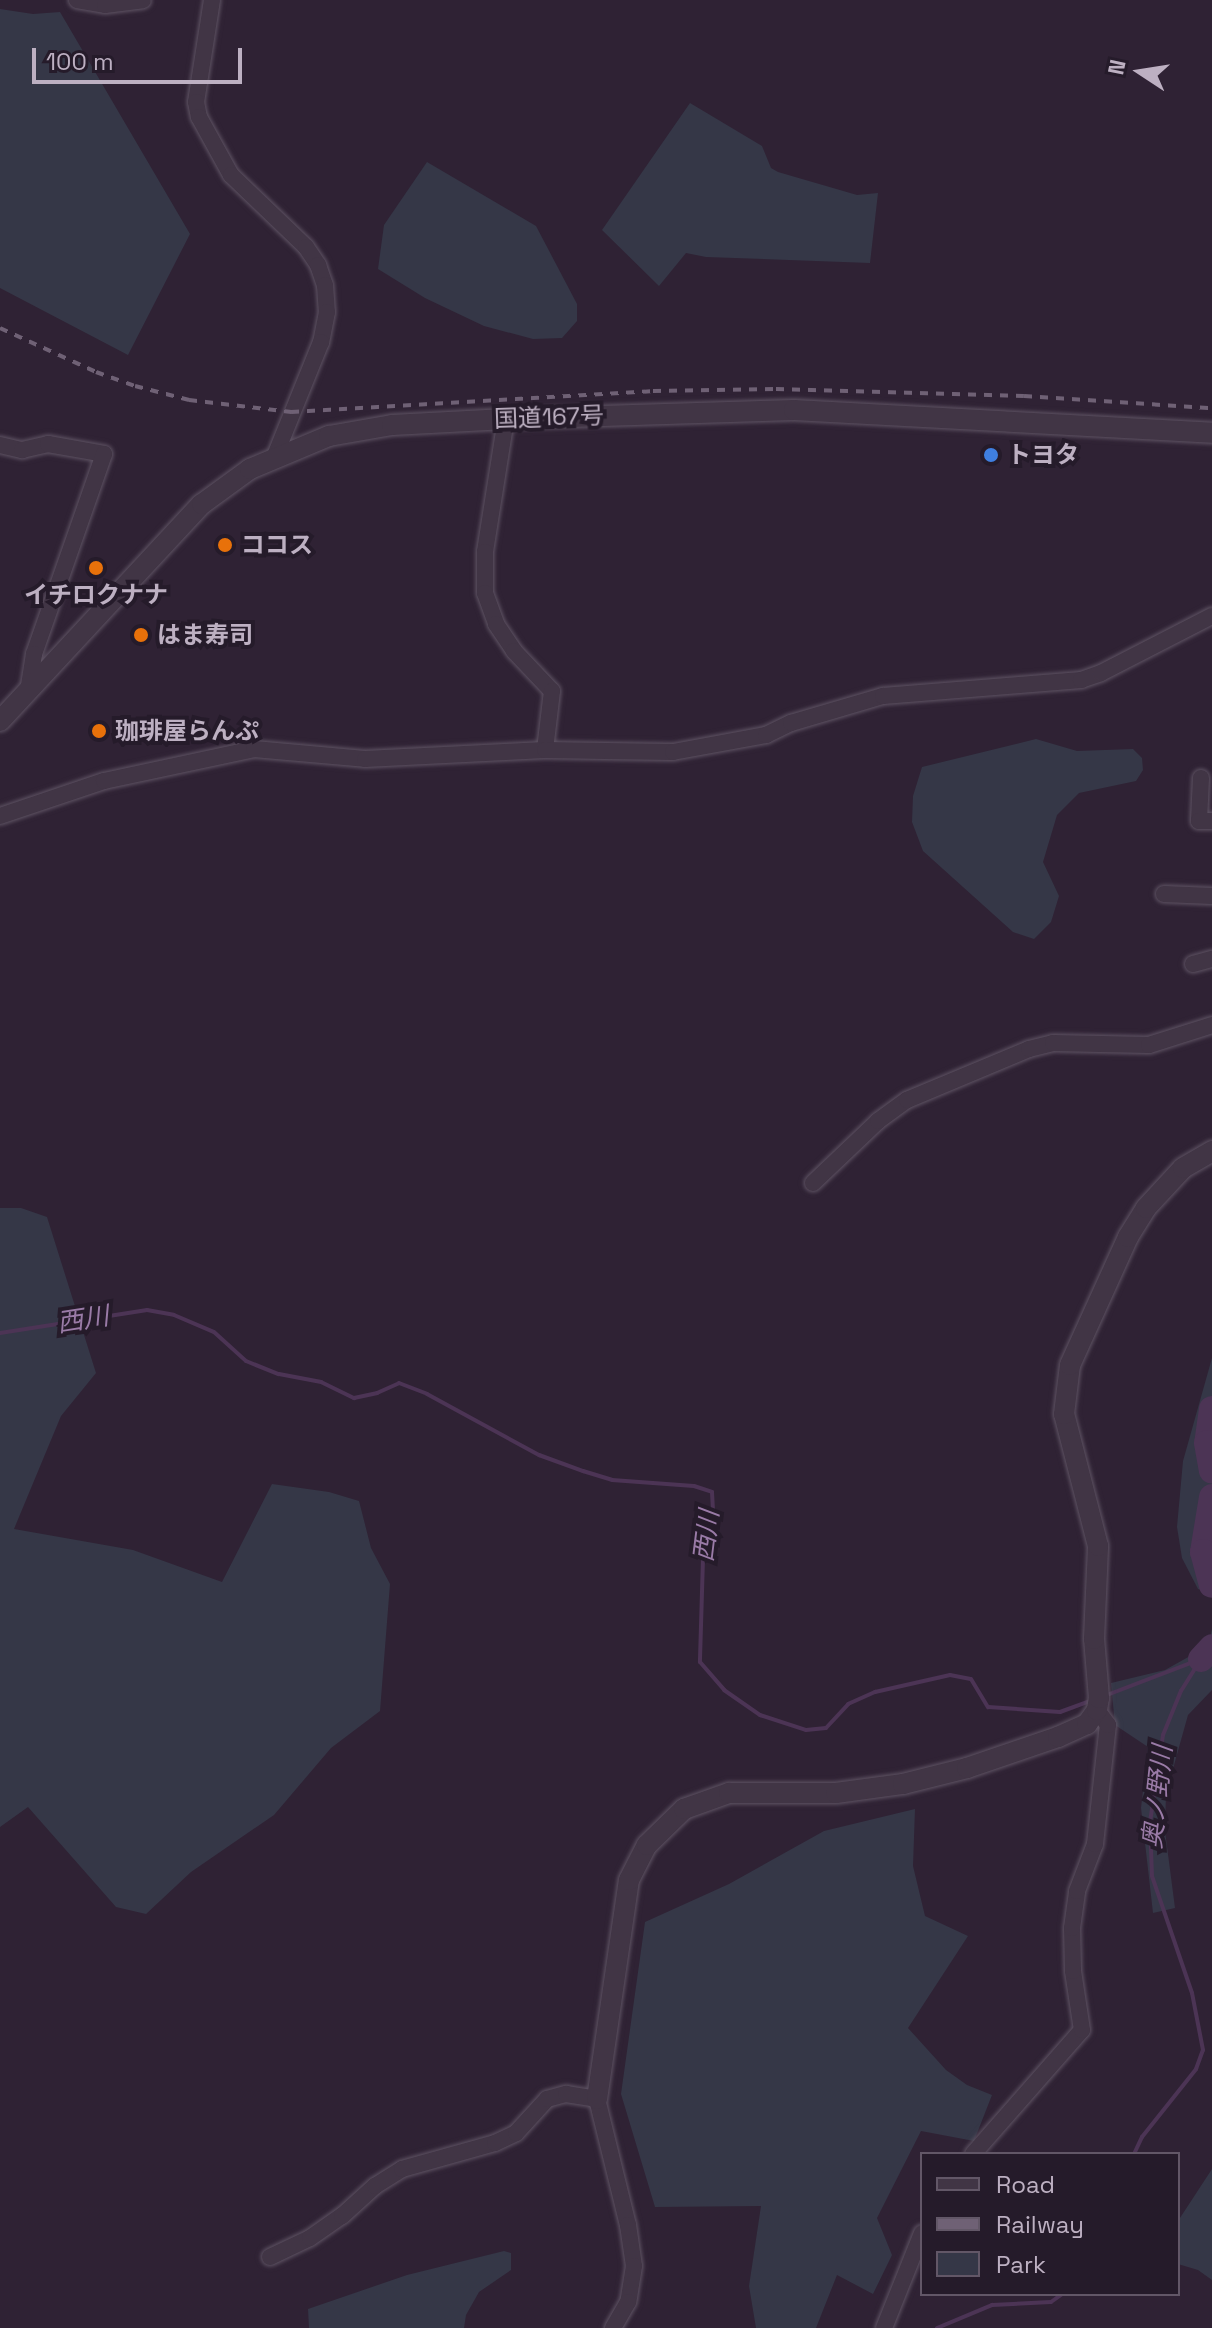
<!DOCTYPE html>
<meta charset="utf-8">
<style>
body{margin:0}
#map{position:relative;width:1212px;height:2328px;overflow:hidden;background:#2f2234;font-family:"Space Grotesk","Noto Sans JP",sans-serif}
div>[style]{position:absolute}
.green>*{inset:0;background:#353747}
.stream>*{height:4px;margin:-2px;padding:0 2px;transform-origin:2px;border-radius:2px;background:#4c3455}
.river>*{height:26px;margin:-13px;padding:0 13px;transform-origin:13px;border-radius:13px;background:#4c3455}
.roads{filter:drop-shadow(0 0 2px #5e5363) drop-shadow(0 0 2px #5e5363)}
.minor>*{height:16px;margin:-8px;padding:0 8px;transform-origin:8px;border-radius:8px;background:#413545}
.tertiary>*{height:20px;margin:-10px;padding:0 10px;transform-origin:10px;border-radius:10px;background:#413545}
.rail>*{height:4px;margin-top:-2px;transform-origin:0;background:repeating-linear-gradient(90deg,#6f6175 0 8px,transparent 0 16px)}
.dots>*{width:22px;height:22px;translate:-50% -50%;box-sizing:border-box;border:4px solid #251b2a;border-radius:50%}
span{translate:-50% -50%;white-space:nowrap;text-align:center;line-height:1.15;-webkit-text-stroke:8px #251b2a;paint-order:stroke}
.street-label{font-size:24px;color:#bdb0c2}
.poi-label{font-size:24px;color:#bdb0c2;font-weight:700}
.left{translate:0 -50%;text-align:left}
.water-label{font-size:26px;color:#9a7ba7;font-style:italic}
.legend{position:absolute;left:920px;top:2152px;width:260px;height:144px;box-sizing:border-box;background:#251b2a;border:2px solid #625767;margin:0;padding:10px 14px;list-style:none;font-size:24px;color:#bdb0c2}
.legend li{display:flex;align-items:center;gap:16px;height:40px}
.legend b{width:40px;border:2px solid #625767}
.north{position:absolute;left:1100px;top:32px;width:80px;height:80px;-webkit-text-stroke:6px #251b2a;paint-order:stroke;rotate:282deg;font-size:22px;font-weight:700;line-height:32px;text-align:center;color:#bdb0c2}
.north::after{content:'';display:block;margin:auto;width:28px;height:36px;background:#bdb0c2;clip-path:polygon(50% 0,100% 100%,50% 72%,0 100%)}
.scale{position:absolute;left:32px;top:48px;width:210px;height:36px;box-sizing:border-box;border:4px solid #bdb0c2;border-top:0;padding-left:10px;font-size:24px;line-height:28px;white-space:nowrap;color:#bdb0c2;-webkit-text-stroke:6px #251b2a;paint-order:stroke}
</style>
<div id="map">
<div class="green">
<div style="clip-path:polygon(0 9px,33px 14px,60px 12px,190px 234px,128px 355px,0 288px)"></div>
<div style="clip-path:polygon(690px 103px,762px 146px,771px 168px,778px 172px,857px 195px,878px 193px,870px 263px,706px 257px,686px 253px,659px 286px,602px 230px)"></div>
<div style="clip-path:polygon(427px 162px,536px 226px,577px 304px,577px 321px,562px 338px,533px 339px,484px 326px,425px 298px,378px 269px,384px 225px)"></div>
<div style="clip-path:polygon(1036px 739px,1077px 751px,1133px 749px,1142px 758px,1143px 770px,1136px 781px,1079px 793px,1057px 815px,1043px 862px,1059px 896px,1051px 922px,1034px 939px,1013px 932px,923px 851px,912px 822px,913px 796px,922px 767px)"></div>
<div style="clip-path:polygon(0 1208px,21px 1208px,47px 1217px,96px 1373px,61px 1416px,14px 1529px,133px 1550px,222px 1582px,272px 1484px,329px 1492px,359px 1501px,371px 1548px,390px 1584px,380px 1711px,331px 1748px,274px 1815px,191px 1872px,146px 1914px,116px 1907px,28px 1807px,0 1827px)"></div>
<div style="clip-path:polygon(1212px 1358px,1212px 1594px,1198px 1589px,1182px 1558px,1177px 1527px,1183px 1461px)"></div>
<div style="clip-path:polygon(1212px 1629px,1212px 1690px,1188px 1715px,1166px 1794px,1165px 1831px,1175px 1908px,1153px 1913px,1141px 1808px,1148px 1747px,1115px 1725px,1111px 1683px,1165px 1670px,1208px 1646px)"></div>
<div style="clip-path:polygon(915px 1809px,913px 1866px,925px 1916px,968px 1936px,908px 2028px,946px 2070px,967px 2085px,992px 2095px,974px 2141px,921px 2131px,877px 2218px,892px 2255px,873px 2294px,837px 2275px,816px 2328px,756px 2328px,749px 2286px,761px 2206px,655px 2207px,621px 2094px,645px 1922px,729px 1884px,824px 1831px)"></div>
<div style="clip-path:polygon(1212px 2169px,1212px 2280px,1198px 2270px,1178px 2264px,1178px 2221px)"></div>
<div style="clip-path:polygon(504px 2251px,511px 2253px,511px 2270px,479px 2292px,466px 2315px,464px 2328px,309px 2328px,308px 2309px,407px 2275px)"></div>
</div>
<div class="stream">
<div style="left:0;top:1333px;width:149px;rotate:-8.9deg"></div>
<div style="left:147px;top:1310px;width:27px;rotate:10deg"></div>
<div style="left:174px;top:1315px;width:43px;rotate:23deg"></div>
<div style="left:214px;top:1332px;width:43px;rotate:42.2deg"></div>
<div style="left:246px;top:1361px;width:35px;rotate:22deg"></div>
<div style="left:279px;top:1374px;width:43px;rotate:10.8deg"></div>
<div style="left:321px;top:1382px;width:37px;rotate:26deg"></div>
<div style="left:354px;top:1398px;width:24px;rotate:-12deg"></div>
<div style="left:377px;top:1393px;width:24px;rotate:-24deg"></div>
<div style="left:399px;top:1383px;width:30px;rotate:21deg"></div>
<div style="left:427px;top:1394px;width:128px;rotate:28.6deg"></div>
<div style="left:539px;top:1455px;width:47px;rotate:20deg"></div>
<div style="left:583px;top:1471px;width:30px;rotate:17deg"></div>
<div style="left:612px;top:1480px;width:82px;rotate:4.2deg"></div>
<div style="left:694px;top:1486px;width:19px;rotate:18deg"></div>
<div style="left:712px;top:1492px;width:20px;rotate:87deg"></div>
<div style="left:713px;top:1512px;width:47px;rotate:102.3deg"></div>
<div style="left:703px;top:1558px;width:104px;rotate:91.7deg"></div>
<div style="left:700px;top:1662px;width:37px;rotate:49deg"></div>
<div style="left:724px;top:1690px;width:44px;rotate:34.8deg"></div>
<div style="left:760px;top:1715px;width:48px;rotate:18.1deg"></div>
<div style="left:806px;top:1730px;width:20px;rotate:-6deg"></div>
<div style="left:826px;top:1728px;width:33px;rotate:-47deg"></div>
<div style="left:848px;top:1704px;width:30px;rotate:-24deg"></div>
<div style="left:875px;top:1692px;width:77px;rotate:-12.8deg"></div>
<div style="left:950px;top:1675px;width:21px;rotate:11deg"></div>
<div style="left:971px;top:1679px;width:33px;rotate:59deg"></div>
<div style="left:988px;top:1707px;width:72px;rotate:4deg"></div>
<div style="left:1060px;top:1712px;width:33px;rotate:-20deg"></div>
<div style="left:1107px;top:1695px;width:101px;rotate:-21deg"></div>
<div style="left:1134px;top:2154px;width:19px;rotate:-65deg"></div>
<div style="left:1142px;top:2137px;width:87px;rotate:-51.5deg"></div>
<div style="left:1196px;top:2069px;width:20px;rotate:-70deg"></div>
<div style="left:1203px;top:2050px;width:58px;rotate:-100.9deg"></div>
<div style="left:1192px;top:1993px;width:124px;rotate:-108.9deg"></div>
<div style="left:1152px;top:1876px;width:54px;rotate:-92.1deg"></div>
<div style="left:1150px;top:1822px;width:88px;rotate:-81.5deg"></div>
<div style="left:1163px;top:1735px;width:48px;rotate:-67.8deg"></div>
<div style="left:1181px;top:1691px;width:36px;rotate:-58deg"></div>
<div style="left:937px;top:2328px;width:60px;rotate:-22.7deg"></div>
<div style="left:992px;top:2305px;width:59px;rotate:-2.9deg"></div>
<div style="left:1051px;top:2302px;width:14px;rotate:-36deg"></div>
</div>
<div class="river">
<div style="left:1212px;top:1409px;width:34px;rotate:98deg"></div>
<div style="left:1207px;top:1443px;width:28px;rotate:80deg"></div>
<div style="left:1212px;top:1497px;width:56px;rotate:99.3deg"></div>
<div style="left:1203px;top:1552px;width:34px;rotate:75deg"></div>
<div style="left:1201px;top:1659px;width:16px;rotate:-47deg"></div>
</div>
<div class="roads">
<div class="minor">
<div style="left:77px;top:0;width:28px;rotate:10deg"></div>
<div style="left:105px;top:5px;width:38px;rotate:-7deg"></div>
<div style="left:212px;top:0;width:103px;rotate:98.9deg"></div>
<div style="left:196px;top:102px;width:15px;rotate:79deg"></div>
<div style="left:199px;top:117px;width:66px;rotate:61.1deg"></div>
<div style="left:231px;top:175px;width:104px;rotate:43.8deg"></div>
<div style="left:306px;top:247px;width:22px;rotate:56deg"></div>
<div style="left:318px;top:265px;width:21px;rotate:71deg"></div>
<div style="left:325px;top:285px;width:27px;rotate:86deg"></div>
<div style="left:327px;top:312px;width:31px;rotate:101deg"></div>
<div style="left:321px;top:342px;width:123px;rotate:112deg"></div>
<div style="left:506px;top:419px;width:135px;rotate:99deg"></div>
<div style="left:485px;top:552px;width:41px;rotate:90deg"></div>
<div style="left:485px;top:593px;width:33px;rotate:70deg"></div>
<div style="left:496px;top:624px;width:32px;rotate:56deg"></div>
<div style="left:514px;top:651px;width:55px;rotate:46.5deg"></div>
<div style="left:552px;top:691px;width:59px;rotate:96.8deg"></div>
<div style="left:0;top:445px;width:23px;rotate:13deg"></div>
<div style="left:22px;top:450px;width:27px;rotate:-13deg"></div>
<div style="left:48px;top:444px;width:57px;rotate:10.1deg"></div>
<div style="left:104px;top:454px;width:212px;rotate:109.3deg"></div>
<div style="left:34px;top:654px;width:37px;rotate:99deg"></div>
<div style="left:1201px;top:778px;width:43px;rotate:92.7deg"></div>
<div style="left:1199px;top:821px;width:13px"></div>
<div style="left:0;top:816px;width:110px;rotate:-18.6deg"></div>
<div style="left:104px;top:781px;width:153px;rotate:-12deg"></div>
<div style="left:254px;top:749px;width:111px;rotate:5.1deg"></div>
<div style="left:365px;top:759px;width:180px;rotate:-2.9deg"></div>
<div style="left:545px;top:750px;width:128px;rotate:0.9deg"></div>
<div style="left:673px;top:752px;width:95px;rotate:-10.4deg"></div>
<div style="left:766px;top:735px;width:28px;rotate:-26deg"></div>
<div style="left:791px;top:723px;width:96px;rotate:-16.4deg"></div>
<div style="left:883px;top:696px;width:199px;rotate:-4.6deg"></div>
<div style="left:1081px;top:680px;width:21px;rotate:-19deg"></div>
<div style="left:1101px;top:673px;width:125px;rotate:-27.2deg"></div>
<div style="left:1164px;top:894px;width:48px;rotate:2.4deg"></div>
<div style="left:1193px;top:964px;width:20px;rotate:-15deg"></div>
<div style="left:813px;top:1183px;width:90px;rotate:-43.6deg"></div>
<div style="left:878px;top:1121px;width:36px;rotate:-36deg"></div>
<div style="left:907px;top:1100px;width:132px;rotate:-22.7deg"></div>
<div style="left:1029px;top:1049px;width:25px;rotate:-14deg"></div>
<div style="left:1053px;top:1043px;width:96px;rotate:1.2deg"></div>
<div style="left:1149px;top:1045px;width:66px;rotate:-17.6deg"></div>
<div style="left:973px;top:2154px;width:165px;rotate:-48.7deg"></div>
<div style="left:1082px;top:2030px;width:60px;rotate:-98.7deg"></div>
<div style="left:1073px;top:1971px;width:43px;rotate:-91.3deg"></div>
<div style="left:1072px;top:1928px;width:37px;rotate:-82deg"></div>
<div style="left:1077px;top:1891px;width:50px;rotate:-69deg"></div>
<div style="left:1095px;top:1844px;width:120px;rotate:-83.8deg"></div>
<div style="left:1108px;top:1725px;width:19px;rotate:-126deg"></div>
<div style="left:270px;top:2257px;width:44px;rotate:-25.4deg"></div>
<div style="left:310px;top:2238px;width:39px;rotate:-35deg"></div>
<div style="left:342px;top:2216px;width:45px;rotate:-42.3deg"></div>
<div style="left:375px;top:2186px;width:32px;rotate:-32deg"></div>
<div style="left:402px;top:2169px;width:97px;rotate:-15.6deg"></div>
<div style="left:495px;top:2143px;width:23px;rotate:-25deg"></div>
<div style="left:516px;top:2133px;width:46px;rotate:-47.6deg"></div>
<div style="left:547px;top:2099px;width:20px;rotate:-15deg"></div>
<div style="left:566px;top:2094px;width:31px;rotate:9deg"></div>
<div style="left:597px;top:2099px;width:130px;rotate:76.2deg"></div>
<div style="left:628px;top:2225px;width:41px;rotate:81.7deg"></div>
<div style="left:634px;top:2266px;width:36px;rotate:99deg"></div>
<div style="left:628px;top:2302px;width:30px;rotate:120deg"></div>
<div style="left:884px;top:2328px;width:102px;rotate:-68.2deg"></div>
</div>
<div class="tertiary">
<div style="left:0;top:721px;width:296px;rotate:-47.1deg"></div>
<div style="left:202px;top:504px;width:59px;rotate:-36.1deg"></div>
<div style="left:250px;top:469px;width:86px;rotate:-22.7deg"></div>
<div style="left:329px;top:436px;width:64px;rotate:-9.9deg"></div>
<div style="left:392px;top:425px;width:114px;rotate:-3deg"></div>
<div style="left:506px;top:419px;width:288px;rotate:-1.8deg"></div>
<div style="left:794px;top:410px;width:419px;rotate:3.1deg"></div>
<div style="left:597px;top:2099px;width:221px;rotate:-81.7deg"></div>
<div style="left:629px;top:1880px;width:39px;rotate:-63deg"></div>
<div style="left:647px;top:1845px;width:52px;rotate:-44.2deg"></div>
<div style="left:684px;top:1809px;width:48px;rotate:-19.6deg"></div>
<div style="left:729px;top:1793px;width:107px"></div>
<div style="left:836px;top:1793px;width:68px;rotate:-7.7deg"></div>
<div style="left:903px;top:1784px;width:66px;rotate:-14deg"></div>
<div style="left:967px;top:1768px;width:96px;rotate:-18.8deg"></div>
<div style="left:1058px;top:1737px;width:32px;rotate:-24deg"></div>
<div style="left:1087px;top:1724px;width:17px;rotate:-54deg"></div>
<div style="left:1097px;top:1710px;width:12px;rotate:-81deg"></div>
<div style="left:1099px;top:1698px;width:59px;rotate:-94.8deg"></div>
<div style="left:1094px;top:1639px;width:93px;rotate:-87.5deg"></div>
<div style="left:1098px;top:1546px;width:136px;rotate:-104.4deg"></div>
<div style="left:1064px;top:1414px;width:49px;rotate:-83deg"></div>
<div style="left:1070px;top:1365px;width:141px;rotate:-65.6deg"></div>
<div style="left:1128px;top:1237px;width:34px;rotate:-58deg"></div>
<div style="left:1146px;top:1208px;width:54px;rotate:-47.2deg"></div>
<div style="left:1183px;top:1168px;width:34px;rotate:-30deg"></div>
</div>
</div>
<div class="rail">
<div style="left:0;top:328px;width:106px;rotate:24.6deg"></div>
<div style="left:96px;top:372px;width:41px;rotate:19.7deg"></div>
<div style="left:135px;top:386px;width:56px;rotate:14.5deg"></div>
<div style="left:189px;top:400px;width:103px;rotate:6.7deg"></div>
<div style="left:291px;top:412px;width:363px;rotate:-3.3deg"></div>
<div style="left:653px;top:391px;width:123px;rotate:-0.9deg"></div>
<div style="left:776px;top:389px;width:248px;rotate:1.6deg"></div>
<div style="left:1024px;top:396px;width:188px;rotate:3.7deg"></div>
</div>
<div class="dots">
<div style="left:991px;top:455px;background:#3f7fe0"></div>
<div style="left:225px;top:545px;background:#e8710a"></div>
<div style="left:96px;top:568px;background:#e8710a"></div>
<div style="left:141px;top:635px;background:#e8710a"></div>
<div style="left:99px;top:731px;background:#e8710a"></div>
</div>
<div class="street-label">
<span style="left:549px;top:417px;rotate:-2deg">国道167号</span>
</div>
<div class="poi-label">
<span class="left" style="left:1007px;top:455px">トヨタ</span>
<span class="left" style="left:241px;top:545px">ココス</span>
<span style="left:96px;top:595px">イチロクナナ</span>
<span class="left" style="left:157px;top:635px">はま寿司</span>
<span class="left" style="left:115px;top:731px">珈琲屋らんぷ</span>
</div>
<div class="water-label">
<span style="left:83px;top:1320px;rotate:-9deg">西川</span>
<span style="left:707px;top:1536px;rotate:-83deg">西川</span>
<span style="left:1158px;top:1797px;rotate:-84deg">奥ノ野川</span>
</div>
<ul class="legend">
<li><b style="height:10px;background:#413545"></b>Road</li>
<li><b style="height:10px;background:#6f6175"></b>Railway</li>
<li><b style="height:22px;background:#353747"></b>Park</li>
</ul>
<div class="north">N</div>
<div class="scale">100 m</div>
</div>
